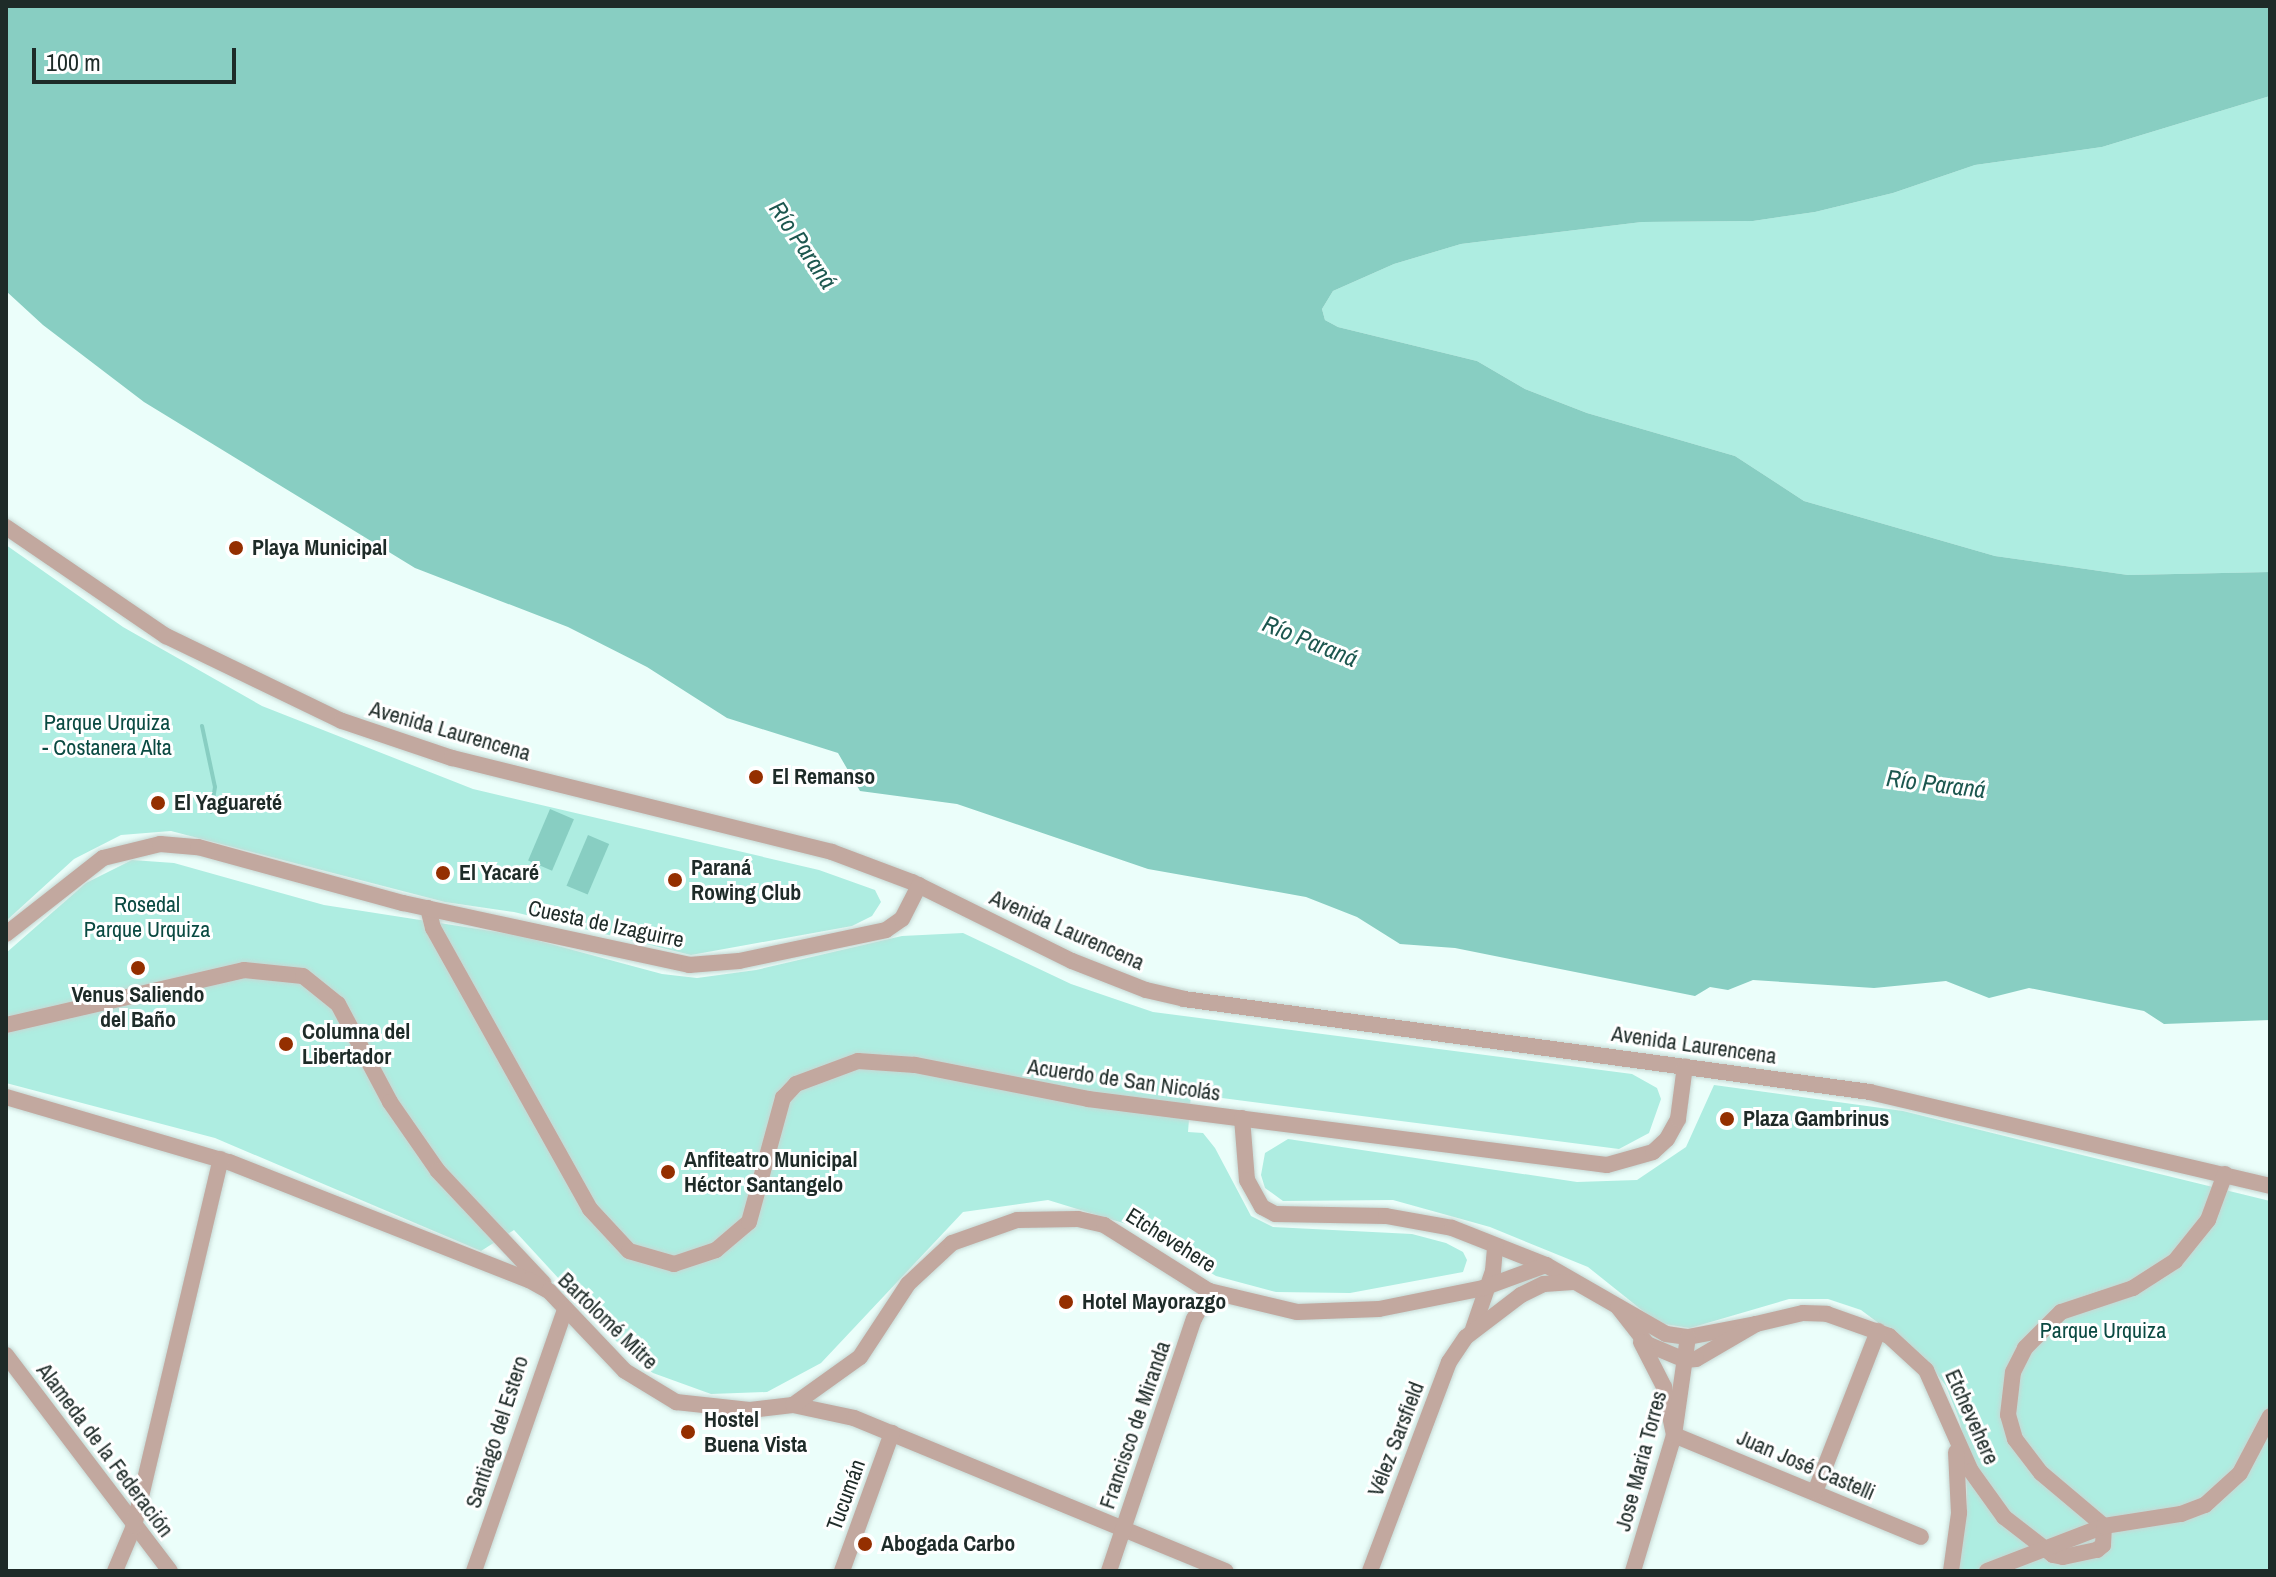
<!DOCTYPE html>
<meta charset="utf-8">
<style>
body{margin:0}
#map{position:relative;width:2276px;height:1577px;overflow:hidden;background:#ebfefa;font-family:"Archivo Narrow",sans-serif}
div>[style]{position:absolute}
.green>*{inset:0;background:#aeede1}
.water>*{inset:0;background:#88cec2;transform-origin:0 0}
.stream>*{height:4px;margin:-2px;padding:0 2px;transform-origin:2px;border-radius:2px;background:#88cec2}
.roads{filter:drop-shadow(0 0 2px #c6d8d4) drop-shadow(0 0 2px #c6d8d4)}
.minor>*{height:16px;margin:-8px;padding:0 8px;transform-origin:8px;border-radius:8px;background:#c2a89f}
.dots>*{width:22px;height:22px;translate:-50% -50%;box-sizing:border-box;border:4px solid #fff;border-radius:50%}
span{translate:-50% -50%;white-space:nowrap;text-align:center;line-height:1.15;-webkit-text-stroke:6px #fff;paint-order:stroke}
.poi-label{font-size:22px;color:#1e2b28;font-weight:700}
.left{translate:0 -50%;text-align:left}
.park-label{font-size:22px;color:#0a4a42}
.street-label{font-size:22px;color:#1e2b28}
.water-label{font-size:24px;color:#1c574f;font-style:italic}
.frame{position:absolute;inset:0;border:8px solid #1e2b28;pointer-events:none}
.scale{position:absolute;left:32px;top:48px;width:204px;height:36px;box-sizing:border-box;border:4px solid #1e2b28;border-top:0;padding-left:10px;font-size:24px;line-height:28px;white-space:nowrap;color:#1e2b28;-webkit-text-stroke:6px #fff;paint-order:stroke}
</style>
<div id="map">
<div class="green">
<div style="clip-path:polygon(2270px 96px,2270px 572px,2128px 575px,1995px 556px,1804px 501px,1735px 456px,1587px 413px,1525px 389px,1477px 361px,1338px 327px,1325px 320px,1322px 309px,1333px 291px,1394px 264px,1461px 244px,1642px 222px,1753px 221px,1815px 212px,1893px 193px,1975px 165px,2102px 147px)"></div>
<div style="clip-path:polygon(6px 545px,123px 627px,262px 706px,473px 789px,819px 870px,875px 890px,881px 902px,872px 916px,852px 926px,691px 955px,514px 912px,445px 902px,171px 831px,121px 835px,74px 859px,6px 921px)"></div>
<div style="clip-path:polygon(132px 860px,174px 863px,324px 905px,517px 935px,662px 974px,697px 978px,756px 970px,902px 936px,963px 933px,1071px 984px,1153px 1012px,1632px 1074px,1657px 1088px,1661px 1099px,1649px 1133px,1619px 1149px,1191px 1094px,1188px 1132px,1203px 1133px,1215px 1148px,1251px 1216px,1273px 1227px,1412px 1234px,1446px 1243px,1463px 1252px,1467px 1260px,1463px 1272px,1350px 1293px,1276px 1292px,1216px 1276px,1136px 1227px,1048px 1200px,963px 1212px,821px 1363px,767px 1392px,711px 1394px,653px 1373px,630px 1356px,514px 1230px,481px 1251px,215px 1138px,6px 1083px,6px 953px,86px 883px)"></div>
<div style="clip-path:polygon(1714px 1085px,1903px 1111px,2270px 1201px,2270px 1571px,1958px 1571px,1967px 1501px,1966px 1446px,1959px 1419px,1946px 1386px,1924px 1357px,1861px 1310px,1828px 1299px,1789px 1299px,1690px 1328px,1658px 1323px,1588px 1267px,1490px 1227px,1393px 1200px,1283px 1201px,1265px 1188px,1261px 1175px,1265px 1153px,1288px 1139px,1577px 1182px,1637px 1180px,1686px 1147px)"></div>
</div>
<div class="water">
<div style="clip-path:polygon(6px 6px,2270px 6px,2270px 96px,2102px 147px,1975px 165px,1893px 193px,1815px 212px,1753px 221px,1642px 222px,1461px 244px,1394px 264px,1333px 291px,1322px 309px,1325px 320px,1338px 327px,1477px 361px,1525px 389px,1587px 413px,1735px 456px,1804px 501px,1995px 556px,2128px 575px,2270px 572px,2270px 1020px,2164px 1024px,2144px 1011px,2029px 988px,1989px 998px,1946px 981px,1874px 988px,1753px 980px,1728px 990px,1710px 987px,1695px 996px,1455px 948px,1400px 944px,1357px 917px,1306px 897px,1148px 869px,957px 804px,860px 791px,838px 753px,727px 718px,647px 667px,568px 627px,415px 568px,144px 402px,43px 325px,6px 291px)"></div>
<div style="left:550px;top:809px;width:26px;height:56px;rotate:23deg"></div>
<div style="left:588px;top:835px;width:23px;height:55px;rotate:23deg"></div>
</div>
<div class="stream">
<div style="left:202px;top:726px;width:62px;rotate:78deg"></div>
<div style="left:215px;top:787px;width:25px;rotate:99deg"></div>
</div>
<div class="roads">
<div class="minor">
<div style="left:6px;top:527px;width:194px;rotate:34.3deg"></div>
<div style="left:166px;top:636px;width:195px;rotate:25.8deg"></div>
<div style="left:342px;top:721px;width:116px;rotate:18.6deg"></div>
<div style="left:452px;top:758px;width:391px;rotate:13.9deg"></div>
<div style="left:832px;top:852px;width:85px;rotate:20.6deg"></div>
<div style="left:912px;top:882px;width:178px;rotate:26.3deg"></div>
<div style="left:1072px;top:961px;width:79px;rotate:21.4deg"></div>
<div style="left:1146px;top:990px;width:39px;rotate:13deg"></div>
<div style="left:1184px;top:999px;width:692px;rotate:7.72deg"></div>
<div style="left:1870px;top:1092px;width:411px;rotate:13.2deg"></div>
<div style="left:428px;top:908px;width:21px;rotate:76deg"></div>
<div style="left:433px;top:928px;width:322px;rotate:60.8deg"></div>
<div style="left:590px;top:1209px;width:57px;rotate:47.1deg"></div>
<div style="left:629px;top:1251px;width:47px;rotate:16.1deg"></div>
<div style="left:674px;top:1264px;width:44px;rotate:-18.4deg"></div>
<div style="left:716px;top:1250px;width:43px;rotate:-40.3deg"></div>
<div style="left:749px;top:1222px;width:129px;rotate:-74.7deg"></div>
<div style="left:783px;top:1098px;width:19px;rotate:-47deg"></div>
<div style="left:796px;top:1084px;width:66px;rotate:-20.4deg"></div>
<div style="left:858px;top:1061px;width:57px;rotate:4deg"></div>
<div style="left:915px;top:1065px;width:176px;rotate:11.1deg"></div>
<div style="left:1088px;top:1099px;width:523px;rotate:7.25deg"></div>
<div style="left:1607px;top:1165px;width:48px;rotate:-15.8deg"></div>
<div style="left:1653px;top:1152px;width:19px;rotate:-43deg"></div>
<div style="left:1667px;top:1139px;width:23px;rotate:-61deg"></div>
<div style="left:1678px;top:1119px;width:53px;rotate:-82.5deg"></div>
<div style="left:6px;top:934px;width:123px;rotate:-38.1deg"></div>
<div style="left:103px;top:858px;width:59px;rotate:-13.8deg"></div>
<div style="left:160px;top:844px;width:38px;rotate:5deg"></div>
<div style="left:198px;top:847px;width:213px;rotate:15.3deg"></div>
<div style="left:403px;top:903px;width:293px;rotate:12.2deg"></div>
<div style="left:689px;top:965px;width:50px;rotate:-4.6deg"></div>
<div style="left:739px;top:961px;width:150px;rotate:-11.9deg"></div>
<div style="left:886px;top:930px;width:19px;rotate:-35deg"></div>
<div style="left:902px;top:919px;width:38px;rotate:-63deg"></div>
<div style="left:6px;top:1025px;width:244px;rotate:-13deg"></div>
<div style="left:244px;top:970px;width:59px;rotate:5.8deg"></div>
<div style="left:303px;top:976px;width:45px;rotate:38.7deg"></div>
<div style="left:338px;top:1004px;width:111px;rotate:62deg"></div>
<div style="left:390px;top:1102px;width:84px;rotate:55.2deg"></div>
<div style="left:438px;top:1171px;width:154px;rotate:46.8deg"></div>
<div style="left:6px;top:1097px;width:232px;rotate:16.3deg"></div>
<div style="left:229px;top:1162px;width:322px;rotate:21.5deg"></div>
<div style="left:529px;top:1280px;width:23px;rotate:29deg"></div>
<div style="left:549px;top:1291px;width:110px;rotate:46.5deg"></div>
<div style="left:625px;top:1371px;width:60px;rotate:31.3deg"></div>
<div style="left:676px;top:1402px;width:74px;rotate:6.2deg"></div>
<div style="left:750px;top:1410px;width:43px;rotate:-6.6deg"></div>
<div style="left:793px;top:1405px;width:62px;rotate:12deg"></div>
<div style="left:854px;top:1418px;width:402px;rotate:22.4deg"></div>
<div style="left:1242px;top:1118px;width:62px;rotate:85.4deg"></div>
<div style="left:1247px;top:1180px;width:31px;rotate:61deg"></div>
<div style="left:1262px;top:1207px;width:15px;rotate:28deg"></div>
<div style="left:1275px;top:1214px;width:111px;rotate:1deg"></div>
<div style="left:1386px;top:1216px;width:67px;rotate:10.3deg"></div>
<div style="left:1452px;top:1228px;width:101px;rotate:21.5deg"></div>
<div style="left:1546px;top:1265px;width:138px;rotate:29.9deg"></div>
<div style="left:1666px;top:1334px;width:22px;rotate:8deg"></div>
<div style="left:1688px;top:1337px;width:69px;rotate:-10.8deg"></div>
<div style="left:1756px;top:1324px;width:69px;rotate:149.7deg"></div>
<div style="left:1696px;top:1359px;width:11px;rotate:175deg"></div>
<div style="left:1685px;top:1360px;width:41px;rotate:-157.2deg"></div>
<div style="left:1647px;top:1344px;width:47px;rotate:-128.1deg"></div>
<div style="left:1756px;top:1324px;width:48px;rotate:-13.2deg"></div>
<div style="left:1803px;top:1313px;width:24px;rotate:2deg"></div>
<div style="left:1827px;top:1314px;width:66px;rotate:19.5deg"></div>
<div style="left:1889px;top:1336px;width:50px;rotate:42.6deg"></div>
<div style="left:1926px;top:1370px;width:111px;rotate:66deg"></div>
<div style="left:1971px;top:1471px;width:57px;rotate:54.3deg"></div>
<div style="left:2004px;top:1517px;width:62px;rotate:37.8deg"></div>
<div style="left:2053px;top:1555px;width:10px;rotate:11deg"></div>
<div style="left:2063px;top:1557px;width:35px;rotate:-12deg"></div>
<div style="left:2097px;top:1550px;width:8px;rotate:-40deg"></div>
<div style="left:2103px;top:1545px;width:19px;rotate:-87deg"></div>
<div style="left:1473px;top:1329px;width:61px;rotate:-71deg"></div>
<div style="left:1493px;top:1271px;width:25px;rotate:-85deg"></div>
<div style="left:1641px;top:1342px;width:51px;rotate:62.9deg"></div>
<div style="left:1664px;top:1387px;width:49px;rotate:78.2deg"></div>
<div style="left:1674px;top:1435px;width:267px;rotate:22.4deg"></div>
<div style="left:6px;top:1355px;width:271px;rotate:52.8deg"></div>
<div style="left:793px;top:1405px;width:82px;rotate:-35.6deg"></div>
<div style="left:860px;top:1357px;width:87px;rotate:-56.7deg"></div>
<div style="left:908px;top:1284px;width:60px;rotate:-43deg"></div>
<div style="left:952px;top:1243px;width:69px;rotate:-19.5deg"></div>
<div style="left:1017px;top:1220px;width:61px;rotate:-0.9deg"></div>
<div style="left:1078px;top:1219px;width:27px;rotate:13deg"></div>
<div style="left:1104px;top:1225px;width:124px;rotate:32.2deg"></div>
<div style="left:1209px;top:1291px;width:90px;rotate:13.4deg"></div>
<div style="left:1297px;top:1312px;width:82px;rotate:-2.1deg"></div>
<div style="left:1379px;top:1309px;width:106px;rotate:-11.4deg"></div>
<div style="left:1483px;top:1288px;width:67px;rotate:-20.1deg"></div>
<div style="left:1815px;top:1492px;width:173px;rotate:-68.6deg"></div>
<div style="left:2104px;top:1526px;width:82px;rotate:-139.9deg"></div>
<div style="left:2041px;top:1473px;width:43px;rotate:-127.4deg"></div>
<div style="left:2015px;top:1439px;width:25px;rotate:-106deg"></div>
<div style="left:2008px;top:1415px;width:43px;rotate:-83.4deg"></div>
<div style="left:2013px;top:1372px;width:27px;rotate:-63deg"></div>
<div style="left:2025px;top:1348px;width:51px;rotate:-45deg"></div>
<div style="left:2061px;top:1312px;width:76px;rotate:-18.4deg"></div>
<div style="left:2133px;top:1288px;width:50px;rotate:-32.7deg"></div>
<div style="left:2175px;top:1261px;width:53px;rotate:-51.2deg"></div>
<div style="left:2208px;top:1220px;width:49px;rotate:-69.7deg"></div>
<div style="left:115px;top:1571px;width:49px;rotate:-67.1deg"></div>
<div style="left:134px;top:1526px;width:377px;rotate:-76.7deg"></div>
<div style="left:474px;top:1571px;width:277px;rotate:-70.8deg"></div>
<div style="left:842px;top:1571px;width:147px;rotate:-70.1deg"></div>
<div style="left:1109px;top:1571px;width:266px;rotate:-71.4deg"></div>
<div style="left:1194px;top:1319px;width:32px;rotate:-62deg"></div>
<div style="left:1370px;top:1571px;width:223px;rotate:-69.3deg"></div>
<div style="left:1449px;top:1362px;width:30px;rotate:-56deg"></div>
<div style="left:1466px;top:1337px;width:69px;rotate:-37.4deg"></div>
<div style="left:1521px;top:1295px;width:25px;rotate:-26deg"></div>
<div style="left:1544px;top:1284px;width:29px;rotate:-4deg"></div>
<div style="left:1633px;top:1571px;width:142px;rotate:-73.2deg"></div>
<div style="left:1674px;top:1435px;width:99px;rotate:-81.9deg"></div>
<div style="left:1951px;top:1571px;width:59px;rotate:-82.1deg"></div>
<div style="left:1959px;top:1513px;width:61px;rotate:-92.8deg"></div>
<div style="left:1987px;top:1571px;width:125px;rotate:-21deg"></div>
<div style="left:2104px;top:1526px;width:78px;rotate:-8.9deg"></div>
<div style="left:2181px;top:1514px;width:26px;rotate:-21deg"></div>
<div style="left:2205px;top:1505px;width:47px;rotate:-42.4deg"></div>
<div style="left:2240px;top:1473px;width:64px;rotate:-62.2deg"></div>
</div>
</div>
<div class="dots">
<div style="left:236px;top:548px;background:#942f00"></div>
<div style="left:756px;top:777px;background:#942f00"></div>
<div style="left:158px;top:803px;background:#942f00"></div>
<div style="left:443px;top:873px;background:#942f00"></div>
<div style="left:675px;top:880px;background:#942f00"></div>
<div style="left:138px;top:968px;background:#942f00"></div>
<div style="left:286px;top:1044px;background:#942f00"></div>
<div style="left:1727px;top:1119px;background:#942f00"></div>
<div style="left:668px;top:1172px;background:#942f00"></div>
<div style="left:1066px;top:1302px;background:#942f00"></div>
<div style="left:688px;top:1432px;background:#942f00"></div>
<div style="left:865px;top:1544px;background:#942f00"></div>
</div>
<div class="poi-label">
<span class="left" style="left:252px;top:548px">Playa Municipal</span>
<span class="left" style="left:772px;top:777px">El Remanso</span>
<span class="left" style="left:174px;top:803px">El Yaguareté</span>
<span class="left" style="left:691px;top:880px">Paraná<br>Rowing Club</span>
<span class="left" style="left:459px;top:873px">El Yacaré</span>
<span style="left:138px;top:1007px">Venus Saliendo<br>del Baño</span>
<span class="left" style="left:302px;top:1044px">Columna del<br>Libertador</span>
<span class="left" style="left:1743px;top:1119px">Plaza Gambrinus</span>
<span class="left" style="left:684px;top:1172px">Anfiteatro Municipal<br>Héctor Santangelo</span>
<span class="left" style="left:1082px;top:1302px">Hotel Mayorazgo</span>
<span class="left" style="left:704px;top:1432px">Hostel<br>Buena Vista</span>
<span class="left" style="left:881px;top:1544px">Abogada Carbo</span>
</div>
<div class="park-label">
<span style="left:107px;top:735px">Parque Urquiza<br>- Costanera Alta</span>
<span style="left:147px;top:917px">Rosedal<br>Parque Urquiza</span>
<span style="left:2103px;top:1331px">Parque Urquiza</span>
</div>
<div class="street-label">
<span style="left:450px;top:731px;rotate:16deg">Avenida Laurencena</span>
<span style="left:606px;top:924px;rotate:12deg">Cuesta de Izaguirre</span>
<span style="left:1067px;top:930px;rotate:24deg">Avenida Laurencena</span>
<span style="left:1694px;top:1045px;rotate:8deg">Avenida Laurencena</span>
<span style="left:1124px;top:1080px;rotate:8deg">Acuerdo de San Nicolás</span>
<span style="left:1171px;top:1240px;rotate:32deg">Etchevehere</span>
<span style="left:608px;top:1321px;rotate:44deg">Bartolomé Mitre</span>
<span style="left:1972px;top:1417px;rotate:66deg">Etchevehere</span>
<span style="left:1135px;top:1425px;rotate:-71deg">Francisco de Miranda</span>
<span style="left:497px;top:1432px;rotate:-72deg">Santiago del Estero</span>
<span style="left:1396px;top:1439px;rotate:-69deg">Vélez Sarsfield</span>
<span style="left:105px;top:1450px;rotate:53deg">Alameda de la Federación</span>
<span style="left:1641px;top:1461px;rotate:-75deg">Jose Maria Torres</span>
<span style="left:1806px;top:1465px;rotate:23deg">Juan José Castelli</span>
<span style="left:846px;top:1495px;rotate:-70deg">Tucumán</span>
</div>
<div class="water-label">
<span style="left:803px;top:245px;rotate:56deg">Río Paraná</span>
<span style="left:1310px;top:641px;rotate:22deg">Río Paraná</span>
<span style="left:1936px;top:784px;rotate:7deg">Río Paraná</span>
</div>
<div class="frame"></div>
<div class="scale">100 m</div>
</div>
